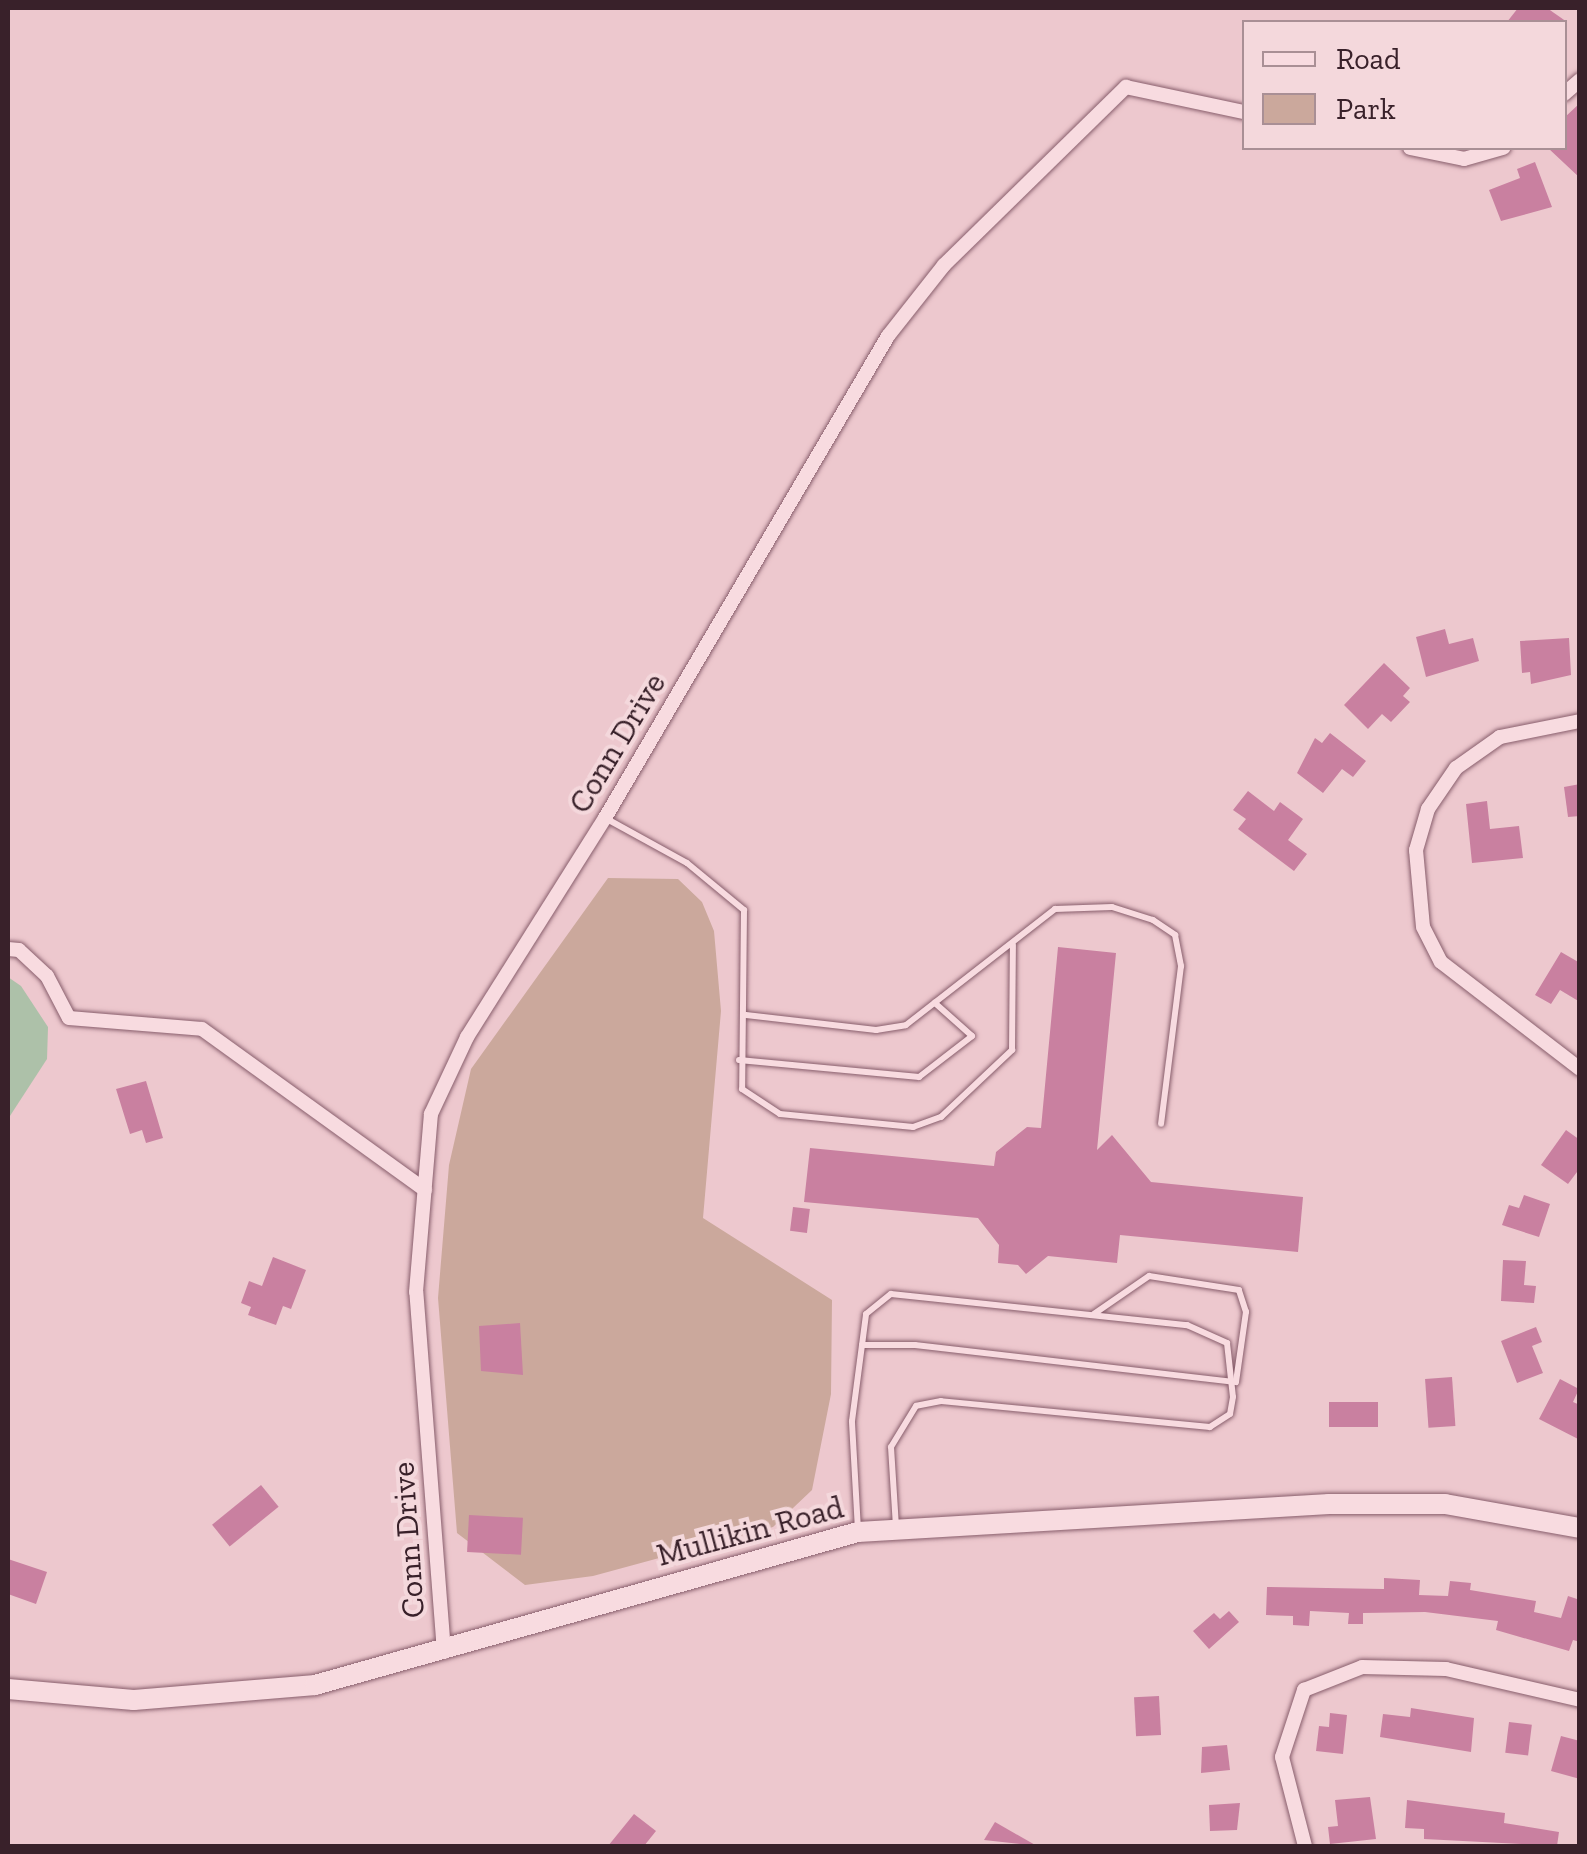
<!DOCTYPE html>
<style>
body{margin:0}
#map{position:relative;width:1587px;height:1854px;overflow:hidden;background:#edc8ce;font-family:"Zilla Slab",serif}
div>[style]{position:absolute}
.green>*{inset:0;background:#cba89c}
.water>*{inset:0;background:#adc1a9}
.building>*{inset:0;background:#c980a0;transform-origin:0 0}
.roads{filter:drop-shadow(0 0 2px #885e6c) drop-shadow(0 0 2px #885e6c)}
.lane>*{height:6px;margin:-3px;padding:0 3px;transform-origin:3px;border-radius:3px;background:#f8dbe0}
.street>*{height:14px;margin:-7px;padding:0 7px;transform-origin:7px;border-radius:7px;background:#f8dbe0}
.secondary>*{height:20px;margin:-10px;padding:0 10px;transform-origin:10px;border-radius:10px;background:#f8dbe0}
span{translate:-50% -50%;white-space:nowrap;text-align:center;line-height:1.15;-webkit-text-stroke:8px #f4d8dc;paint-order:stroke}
.street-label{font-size:32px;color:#39212a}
.frame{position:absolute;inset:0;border:10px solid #39212a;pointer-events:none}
.legend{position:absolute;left:1242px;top:20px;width:325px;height:130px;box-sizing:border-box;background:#f4d8dc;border:2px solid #a98f95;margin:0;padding:12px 18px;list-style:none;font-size:30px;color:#39212a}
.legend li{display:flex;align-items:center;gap:20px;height:50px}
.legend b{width:50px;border:2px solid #a98f95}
</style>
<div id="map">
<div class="green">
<div style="clip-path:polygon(608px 878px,678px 879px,702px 902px,714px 931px,721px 1011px,703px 1218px,832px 1300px,831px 1394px,812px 1490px,773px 1527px,593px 1576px,525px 1585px,457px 1533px,438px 1298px,449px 1165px,471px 1069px)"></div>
</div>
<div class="water">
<div style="clip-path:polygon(8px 977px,21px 986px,48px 1027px,47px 1059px,8px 1119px)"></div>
</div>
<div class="building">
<div style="clip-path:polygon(1518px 8px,1547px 8px,1567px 22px,1507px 22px)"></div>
<div style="clip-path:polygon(1580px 103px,1580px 178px,1548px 148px,1564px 148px,1564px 118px)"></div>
<div style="clip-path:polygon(1535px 162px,1552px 207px,1501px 221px,1489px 190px,1520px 178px,1517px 169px)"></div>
<div style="clip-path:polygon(1445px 629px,1449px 644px,1473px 638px,1479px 661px,1426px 677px,1416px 637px)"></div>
<div style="clip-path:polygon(1569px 638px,1571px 675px,1531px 684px,1530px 672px,1522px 673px,1520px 641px)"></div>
<div style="clip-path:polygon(1384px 663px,1410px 688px,1403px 696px,1410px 702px,1391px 722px,1382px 714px,1368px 729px,1344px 705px)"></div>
<div style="clip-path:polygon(1330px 733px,1366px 761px,1353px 777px,1342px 769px,1323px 793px,1297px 773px,1315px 738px,1322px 743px)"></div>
<div style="clip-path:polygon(1580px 784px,1580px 816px,1568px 817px,1564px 787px)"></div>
<div style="clip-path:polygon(1248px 791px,1274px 811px,1280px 802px,1303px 819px,1288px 840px,1307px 854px,1294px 871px,1238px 829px,1246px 819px,1233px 810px)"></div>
<div style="clip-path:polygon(1487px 801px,1490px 829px,1519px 826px,1523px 858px,1472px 863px,1466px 804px)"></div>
<div style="clip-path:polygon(1058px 947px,1116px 953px,1097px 1150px,1112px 1135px,1151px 1182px,1303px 1197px,1298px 1252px,1120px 1235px,1117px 1263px,1048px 1256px,1026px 1274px,1018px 1265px,998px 1263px,999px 1245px,978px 1218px,804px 1202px,810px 1148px,994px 1166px,996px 1152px,1027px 1127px,1041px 1128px)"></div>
<div style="clip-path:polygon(1561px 952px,1580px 963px,1580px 1002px,1560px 990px,1551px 1004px,1535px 995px)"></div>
<div style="clip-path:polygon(146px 1081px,163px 1138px,146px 1143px,142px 1130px,130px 1134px,116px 1089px)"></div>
<div style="clip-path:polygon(1566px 1130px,1580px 1140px,1580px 1168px,1568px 1184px,1541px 1165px)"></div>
<div style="clip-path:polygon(1524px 1195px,1550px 1204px,1539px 1237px,1502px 1225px,1509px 1205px,1519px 1208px)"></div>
<div style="left:793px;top:1207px;width:17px;height:24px;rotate:7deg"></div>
<div style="clip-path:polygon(273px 1257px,306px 1270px,291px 1309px,283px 1306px,276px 1325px,248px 1315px,251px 1307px,241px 1303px,249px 1281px,262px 1286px)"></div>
<div style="clip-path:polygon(1503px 1260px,1526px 1261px,1524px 1285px,1536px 1286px,1534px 1303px,1501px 1301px)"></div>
<div style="clip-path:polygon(520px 1323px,523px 1375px,481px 1371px,479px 1326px)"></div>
<div style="clip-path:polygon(1536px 1327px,1542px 1342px,1532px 1346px,1543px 1373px,1517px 1383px,1501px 1341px)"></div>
<div style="left:1452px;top:1377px;width:49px;height:27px;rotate:86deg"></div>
<div style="clip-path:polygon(1560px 1379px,1579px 1389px,1573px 1402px,1580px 1405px,1580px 1440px,1539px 1419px)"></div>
<div style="left:1378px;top:1402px;width:25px;height:49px;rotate:90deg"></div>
<div style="left:261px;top:1485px;width:28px;height:63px;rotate:51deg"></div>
<div style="left:469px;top:1515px;width:54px;height:37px;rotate:3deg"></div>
<div style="clip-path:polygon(8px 1559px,47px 1572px,36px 1604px,8px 1594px)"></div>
<div style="clip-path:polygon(1384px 1578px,1420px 1580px,1419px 1595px,1448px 1596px,1450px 1581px,1471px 1583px,1470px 1590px,1536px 1601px,1534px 1612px,1561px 1618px,1568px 1596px,1580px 1600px,1580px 1642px,1573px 1640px,1569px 1651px,1496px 1630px,1498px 1621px,1425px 1612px,1363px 1613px,1363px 1624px,1348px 1624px,1349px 1613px,1310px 1611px,1309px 1626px,1293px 1625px,1293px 1616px,1266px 1615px,1267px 1587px,1384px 1589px)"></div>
<div style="clip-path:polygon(1229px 1611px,1239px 1622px,1209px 1649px,1193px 1631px,1214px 1613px,1220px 1619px)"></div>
<div style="left:1159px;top:1696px;width:39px;height:25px;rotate:87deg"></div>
<div style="clip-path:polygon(1411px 1708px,1474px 1718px,1471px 1752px,1380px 1737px,1383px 1714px,1410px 1717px)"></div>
<div style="clip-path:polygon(1330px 1713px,1347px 1715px,1343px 1754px,1316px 1751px,1319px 1726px,1329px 1727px)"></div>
<div style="left:1509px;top:1722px;width:23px;height:31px;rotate:7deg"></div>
<div style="clip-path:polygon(1561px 1736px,1580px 1741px,1580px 1779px,1551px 1771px)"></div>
<div style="clip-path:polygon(1227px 1745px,1230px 1770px,1201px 1773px,1202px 1747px)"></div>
<div style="clip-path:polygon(1370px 1797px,1376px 1839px,1330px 1844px,1328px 1827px,1338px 1826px,1335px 1800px)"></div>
<div style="clip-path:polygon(1407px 1800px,1505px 1813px,1504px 1823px,1559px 1832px,1557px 1846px,1424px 1839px,1424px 1829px,1405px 1828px)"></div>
<div style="clip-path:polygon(1240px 1803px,1237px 1830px,1210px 1831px,1209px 1805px)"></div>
<div style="clip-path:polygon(634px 1814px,656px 1831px,644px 1846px,608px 1846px)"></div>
<div style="clip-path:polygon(995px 1822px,1037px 1846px,984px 1840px)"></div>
</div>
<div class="roads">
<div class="lane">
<div style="left:607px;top:819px;width:91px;rotate:28.8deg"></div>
<div style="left:687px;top:863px;width:74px;rotate:39.5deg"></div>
<div style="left:744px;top:910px;width:179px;rotate:90.6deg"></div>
<div style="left:742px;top:1089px;width:45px;rotate:33.3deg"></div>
<div style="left:780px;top:1114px;width:134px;rotate:5.6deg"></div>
<div style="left:913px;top:1127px;width:30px;rotate:-20deg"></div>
<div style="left:941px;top:1117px;width:98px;rotate:-43.3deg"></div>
<div style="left:1012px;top:1050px;width:105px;rotate:-89.5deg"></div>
<div style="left:746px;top:1015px;width:131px;rotate:6.6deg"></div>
<div style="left:876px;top:1030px;width:30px;rotate:-9deg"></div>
<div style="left:906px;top:1025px;width:189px;rotate:-37.9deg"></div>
<div style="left:1055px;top:909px;width:57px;rotate:-2deg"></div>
<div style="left:1112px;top:907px;width:43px;rotate:17.6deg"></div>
<div style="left:1153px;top:920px;width:27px;rotate:34deg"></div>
<div style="left:1175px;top:935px;width:32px;rotate:79deg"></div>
<div style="left:1181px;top:966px;width:159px;rotate:97.2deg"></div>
<div style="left:739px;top:1060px;width:181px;rotate:5.4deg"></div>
<div style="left:919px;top:1077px;width:67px;rotate:-37.7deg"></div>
<div style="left:972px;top:1036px;width:50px;rotate:-138.3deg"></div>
<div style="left:862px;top:1345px;width:53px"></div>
<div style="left:915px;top:1345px;width:323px;rotate:6.6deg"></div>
<div style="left:1236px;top:1382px;width:71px;rotate:-81.9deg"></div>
<div style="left:1246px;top:1312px;width:23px;rotate:-108deg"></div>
<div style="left:1239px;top:1290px;width:91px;rotate:-171.2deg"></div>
<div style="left:1149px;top:1276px;width:67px;rotate:145.4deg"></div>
<div style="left:858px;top:1530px;width:109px;rotate:-93.2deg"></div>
<div style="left:852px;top:1421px;width:108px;rotate:-82.5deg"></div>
<div style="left:866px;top:1314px;width:32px;rotate:-39deg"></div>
<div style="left:891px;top:1294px;width:298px;rotate:6deg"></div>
<div style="left:1187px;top:1325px;width:44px;rotate:24.2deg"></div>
<div style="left:1227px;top:1343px;width:54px;rotate:83.7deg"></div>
<div style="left:1233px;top:1397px;width:17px;rotate:100deg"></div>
<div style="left:1230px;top:1414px;width:24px;rotate:147deg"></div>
<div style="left:1210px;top:1427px;width:270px;rotate:-174.5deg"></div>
<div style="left:941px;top:1401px;width:25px;rotate:169deg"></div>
<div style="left:916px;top:1406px;width:48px;rotate:121.4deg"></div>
<div style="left:891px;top:1447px;width:79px;rotate:86.4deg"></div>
</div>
<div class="street">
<div style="left:1564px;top:94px;width:21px;rotate:-41deg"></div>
<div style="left:1410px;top:148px;width:55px;rotate:11.5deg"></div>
<div style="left:1464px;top:159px;width:41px;rotate:-15.8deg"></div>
<div style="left:1580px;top:721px;width:82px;rotate:168.7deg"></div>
<div style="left:1500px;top:737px;width:54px;rotate:144.8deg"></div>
<div style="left:1456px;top:768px;width:50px;rotate:124.3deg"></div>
<div style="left:1428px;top:809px;width:43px;rotate:106.3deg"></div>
<div style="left:1416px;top:850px;width:77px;rotate:84.8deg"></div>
<div style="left:1423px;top:927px;width:39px;rotate:63deg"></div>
<div style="left:1441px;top:962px;width:175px;rotate:37.6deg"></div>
<div style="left:8px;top:949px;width:11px;rotate:5deg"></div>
<div style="left:19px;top:950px;width:38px;rotate:43deg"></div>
<div style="left:47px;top:976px;width:47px;rotate:62.4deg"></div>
<div style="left:69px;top:1018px;width:133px;rotate:4.7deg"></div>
<div style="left:202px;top:1029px;width:275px;rotate:35.8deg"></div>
<div style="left:444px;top:1652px;width:361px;rotate:-94.4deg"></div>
<div style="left:416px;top:1292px;width:179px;rotate:-85.2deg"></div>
<div style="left:431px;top:1114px;width:85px;rotate:-64.9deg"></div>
<div style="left:467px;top:1037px;width:259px;rotate:-57.8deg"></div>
<div style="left:605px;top:818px;width:559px;rotate:-59.58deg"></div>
<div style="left:888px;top:336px;width:90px;rotate:-51.7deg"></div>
<div style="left:944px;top:265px;width:255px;rotate:-44.4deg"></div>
<div style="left:1126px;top:87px;width:121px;rotate:12deg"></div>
<div style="left:1305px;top:1846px;width:92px;rotate:-104.5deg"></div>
<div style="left:1282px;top:1757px;width:71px;rotate:-71.8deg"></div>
<div style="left:1304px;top:1690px;width:62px;rotate:-21.6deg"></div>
<div style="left:1362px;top:1667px;width:84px;rotate:1.4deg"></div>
<div style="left:1446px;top:1669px;width:138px;rotate:13deg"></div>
</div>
<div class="secondary">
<div style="left:8px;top:1689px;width:126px;rotate:5deg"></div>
<div style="left:134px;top:1700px;width:182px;rotate:-4.7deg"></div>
<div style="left:315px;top:1685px;width:564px;rotate:-15.74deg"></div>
<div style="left:858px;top:1532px;width:472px;rotate:-3.4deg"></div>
<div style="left:1329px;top:1504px;width:116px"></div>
<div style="left:1445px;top:1504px;width:137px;rotate:10.1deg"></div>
</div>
</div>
<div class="street-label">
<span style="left:617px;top:743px;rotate:-59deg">Conn Drive</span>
<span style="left:750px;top:1531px;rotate:-15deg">Mullikin Road</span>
<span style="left:408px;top:1540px;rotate:-94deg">Conn Drive</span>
</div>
<div class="frame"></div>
<ul class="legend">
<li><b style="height:12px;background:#f8dbe0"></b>Road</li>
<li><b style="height:28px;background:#cba89c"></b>Park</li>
</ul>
</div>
